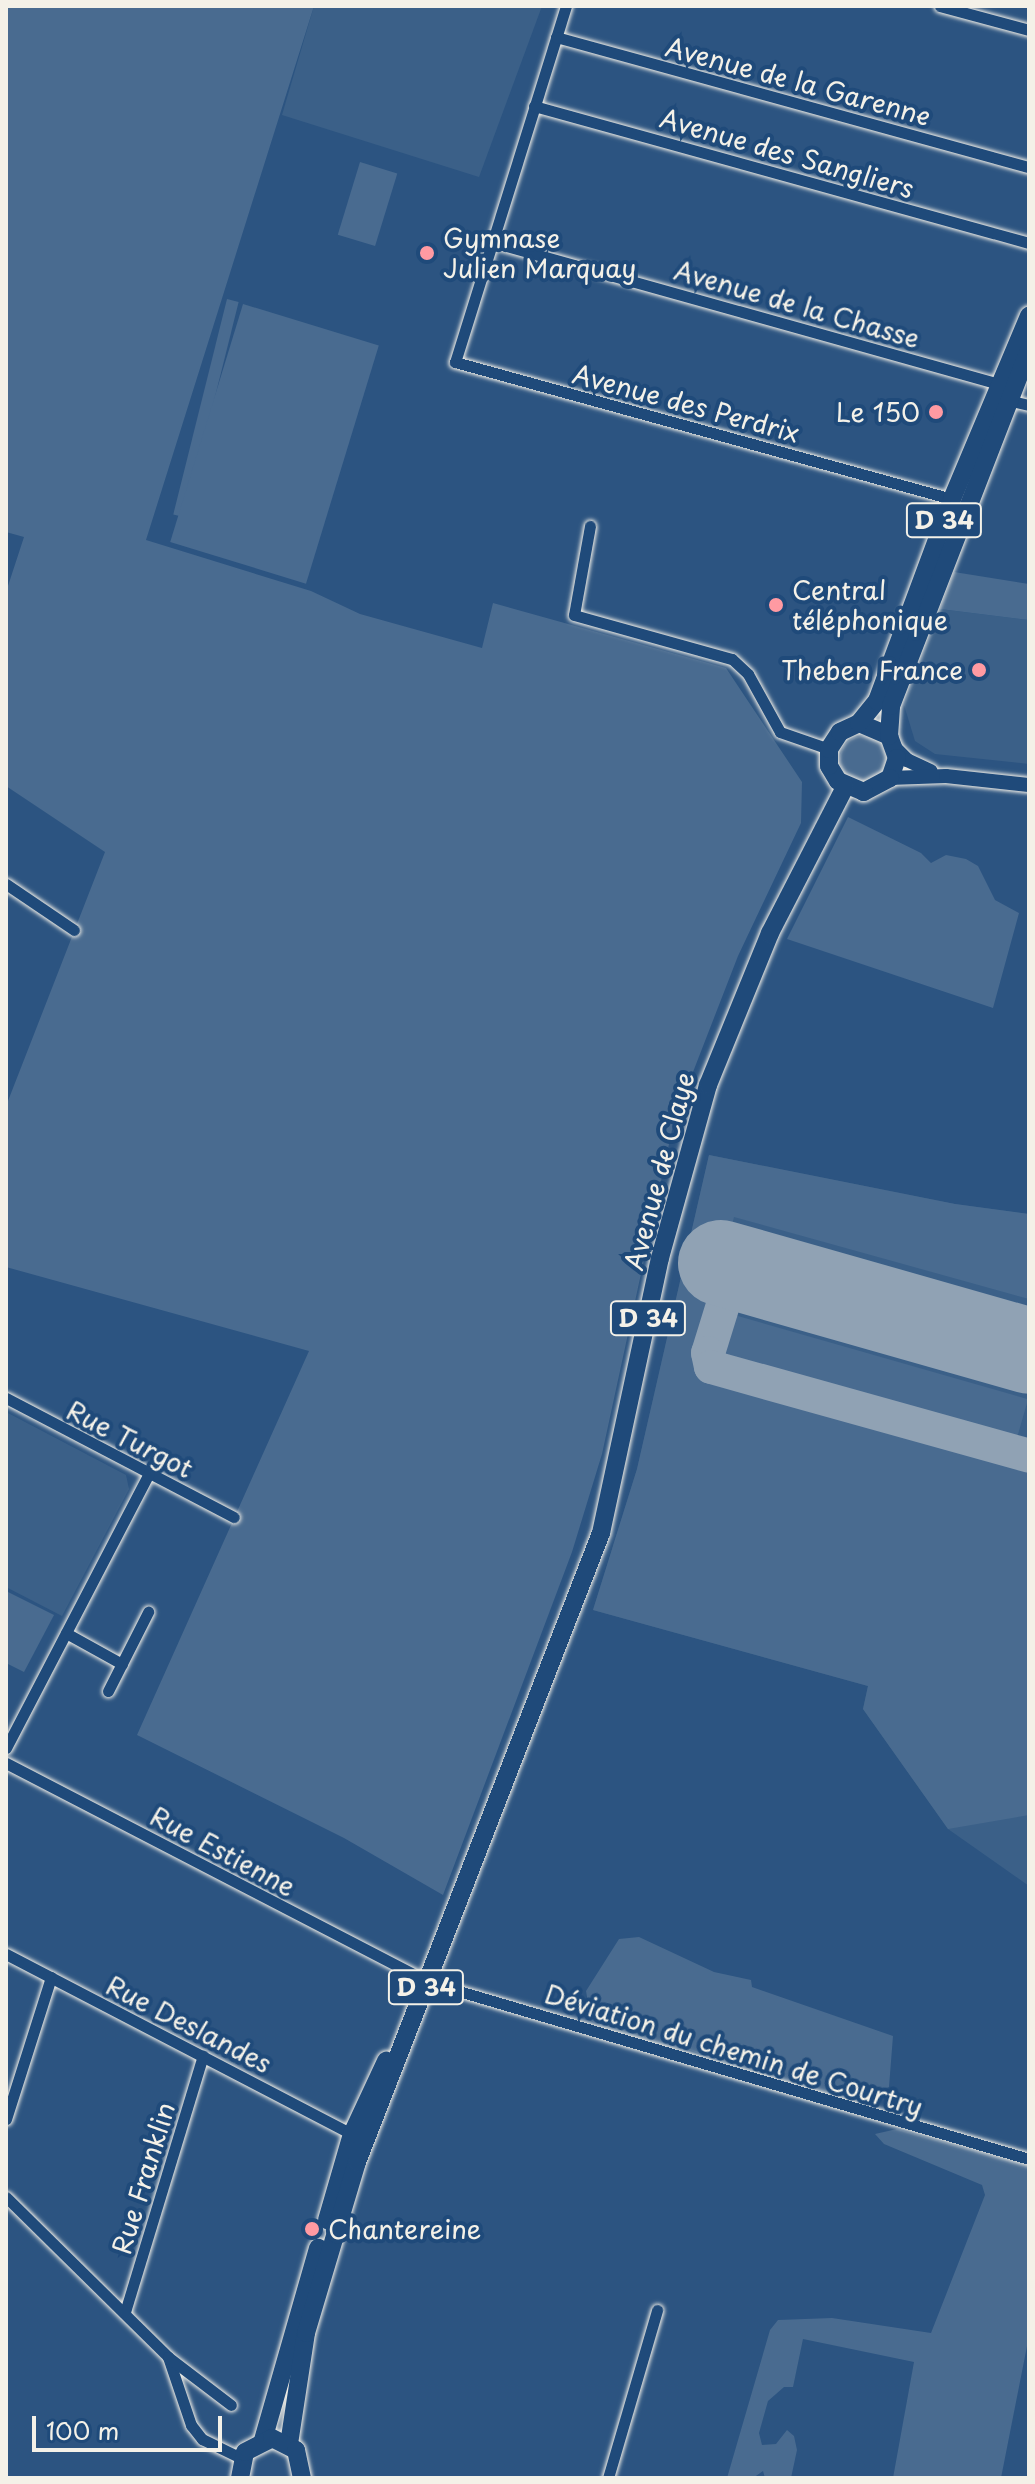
<!DOCTYPE html>
<meta charset="utf-8">
<style>
body{margin:0}
#map{position:relative;width:1035px;height:2484px;overflow:hidden;background:#2c5481;font-family:"Playpen Sans",sans-serif}
div>[style]{position:absolute}
.built>*{inset:0;background:#3b6088}
.green>*{inset:0;background:#496b90;transform-origin:0 0}
.round{border-radius:50%}
.taxiway>*{height:34px;margin:-17px;padding:0 17px;transform-origin:17px;border-radius:17px;background:#90a2b4}
.runway>*{height:86px;margin:-43px;padding:0 43px;transform-origin:43px;border-radius:43px;background:#90a2b4}
.roads{filter:drop-shadow(0 0 2px #f4f1e8) drop-shadow(0 0 2px #f4f1e8)}
.minor>*{height:11px;margin:-5.5px;padding:0 5.5px;transform-origin:5.5px;border-radius:5.5px;background:#1f4a7a}
.tertiary>*{height:14px;margin:-7px;padding:0 7px;transform-origin:7px;border-radius:7px;background:#1f4a7a}
.primary>*{height:18px;margin:-9px;padding:0 9px;transform-origin:9px;border-radius:9px;background:#1f4a7a}
.dots>*{width:22px;height:22px;translate:-50% -50%;box-sizing:border-box;border:4px solid #1f4a7a;border-radius:50%}
span{translate:-50% -50%;white-space:nowrap;text-align:center;line-height:1.15;-webkit-text-stroke:8px #1f4a7a;paint-order:stroke}
.shield-label span{padding:2px 6px;background:#1f4a7a;border:2px solid;border-radius:6px;-webkit-text-stroke-width:0}
.shield-label{font-size:24px;color:#f4f1e8;font-weight:700}
.street-label{font-size:26px;color:#f4f1e8}
.poi-label{font-size:26px;color:#f4f1e8}
.left{translate:0 -50%;text-align:left}
.right{translate:-100% -50%;text-align:right}
.frame{position:absolute;inset:0;border:8px solid #f4f1e8;pointer-events:none}
.scale{position:absolute;left:32px;top:2416px;width:190px;height:36px;box-sizing:border-box;border:4px solid #f4f1e8;border-top:0;padding-left:10px;font-size:24px;line-height:28px;white-space:nowrap;color:#f4f1e8;-webkit-text-stroke:6px #1f4a7a;paint-order:stroke}
</style>
<div id="map">
<div class="built">
<div style="clip-path:polygon(314px 6px,542px 6px,479px 177px,282px 115px)"></div>
<div style="clip-path:polygon(940px 609px,1029px 620px,1029px 764px,935px 754px,915px 741px,904px 705px)"></div>
<div style="clip-path:polygon(709px 1155px,955px 1204px,1029px 1214px,1029px 1886px,948px 1829px,863px 1709px,868px 1686px,593px 1610px,637px 1469px)"></div>
<div style="clip-path:polygon(6px 1412px,126px 1475px,129px 1489px,62px 1616px,6px 1587px)"></div>
</div>
<div class="green">
<div style="clip-path:polygon(6px 6px,314px 6px,146px 540px,311px 591px,360px 614px,482px 648px,493px 603px,726px 668px,802px 782px,801px 823px,738px 956px,674px 1121px,602px 1454px,572px 1552px,443px 1895px,344px 1838px,137px 1735px,309px 1351px,6px 1267px,6px 1106px,105px 852px,6px 786px,6px 592px,24px 537px,6px 532px)"></div>
<div style="left:360px;top:162px;width:39px;height:76px;rotate:17deg"></div>
<div style="left:227px;top:299px;width:12px;height:222px;rotate:14deg"></div>
<div style="left:243px;top:304px;width:142px;height:249px;rotate:17deg"></div>
<div style="clip-path:polygon(954px 572px,1029px 584px,1029px 620px,940px 609px)"></div>
<div class="round" style="left:840px;top:736px;width:46px;height:46px"></div>
<div style="clip-path:polygon(848px 817px,921px 853px,931px 863px,946px 855px,966px 859px,978px 866px,995px 900px,1019px 913px,993px 1008px,787px 939px)"></div>
<div style="clip-path:polygon(709px 1155px,955px 1204px,1029px 1214px,1029px 1299px,734px 1217px,696px 1365px,714px 1381px,1029px 1466px,1029px 1815px,948px 1829px,863px 1709px,868px 1686px,593px 1610px,637px 1469px)"></div>
<div style="left:731px;top:1314px;width:309px;height:47px;rotate:16deg"></div>
<div style="clip-path:polygon(6px 1591px,54px 1615px,24px 1672px,6px 1663px)"></div>
<div style="clip-path:polygon(639px 1937px,714px 1972px,751px 1980px,752px 1987px,893px 2036px,889px 2087px,848px 2106px,684px 2048px,648px 2049px,620px 2040px,591px 2020px,586px 1991px,619px 1939px)"></div>
<div style="clip-path:polygon(897px 2129px,1029px 2166px,1029px 2336px,1001px 2478px,893px 2478px,914px 2362px,803px 2339px,793px 2387px,784px 2387px,768px 2401px,759px 2433px,762px 2445px,776px 2444px,787px 2430px,794px 2436px,797px 2450px,791px 2478px,765px 2478px,763px 2471px,753px 2478px,727px 2478px,770px 2330px,778px 2320px,832px 2318px,931px 2333px,985px 2195px,982px 2185px,884px 2144px,875px 2134px)"></div>
</div>
<div class="taxiway">
<div style="left:735px;top:1266px;width:91px;rotate:107.2deg"></div>
<div style="left:708px;top:1353px;width:14px;rotate:78deg"></div>
<div style="left:711px;top:1367px;width:330px;rotate:15.6deg"></div>
</div>
<div class="runway">
<div style="left:721px;top:1263px;width:320px;rotate:15.9deg"></div>
</div>
<div class="roads">
<div class="minor">
<div style="left:566px;top:6px;width:373px;rotate:107.3deg"></div>
<div style="left:455px;top:362px;width:516px;rotate:15.41deg"></div>
<div style="left:940px;top:6px;width:92px;rotate:15.1deg"></div>
<div style="left:556px;top:37px;width:491px;rotate:15.4deg"></div>
<div style="left:534px;top:106px;width:514px;rotate:15.47deg"></div>
<div style="left:492px;top:242px;width:527px;rotate:15.65deg"></div>
<div style="left:1007px;top:400px;width:23px;rotate:13deg"></div>
<div style="left:590px;top:526px;width:90px;rotate:100.2deg"></div>
<div style="left:574px;top:615px;width:164px;rotate:15.6deg"></div>
<div style="left:732px;top:659px;width:22px;rotate:43deg"></div>
<div style="left:748px;top:674px;width:66px;rotate:61.1deg"></div>
<div style="left:780px;top:732px;width:52px;rotate:19.1deg"></div>
<div style="left:6px;top:884px;width:82px;rotate:34.1deg"></div>
<div style="left:6px;top:1398px;width:257px;rotate:27.6deg"></div>
<div style="left:66px;top:1633px;width:64px;rotate:29deg"></div>
<div style="left:108px;top:1691px;width:89px;rotate:-63.1deg"></div>
<div style="left:6px;top:1748px;width:310px;rotate:-62.5deg"></div>
<div style="left:6px;top:1763px;width:466px;rotate:27.4deg"></div>
<div style="left:6px;top:1954px;width:390px;rotate:27.5deg"></div>
<div style="left:428px;top:1982px;width:627px;rotate:16.41deg"></div>
<div style="left:6px;top:2119px;width:149px;rotate:-72.4deg"></div>
<div style="left:6px;top:2197px;width:228px;rotate:44.6deg"></div>
<div style="left:168px;top:2357px;width:72px;rotate:71.3deg"></div>
<div style="left:191px;top:2425px;width:18px;rotate:52deg"></div>
<div style="left:202px;top:2439px;width:43px;rotate:26deg"></div>
<div style="left:125px;top:2312px;width:268px;rotate:-73.1deg"></div>
<div style="left:168px;top:2357px;width:79px;rotate:37.3deg"></div>
<div style="left:608px;top:2478px;width:175px;rotate:-73.7deg"></div>
</div>
<div class="tertiary">
<div style="left:895px;top:748px;width:17px;rotate:45deg"></div>
<div style="left:907px;top:760px;width:26px;rotate:25deg"></div>
<div style="left:890px;top:778px;width:56px;rotate:-2deg"></div>
<div style="left:946px;top:776px;width:83px;rotate:6.2deg"></div>
</div>
<div class="primary">
<div style="left:859px;top:723px;width:33px;rotate:23deg"></div>
<div style="left:889px;top:736px;width:23px;rotate:70deg"></div>
<div style="left:897px;top:758px;width:21px;rotate:109deg"></div>
<div style="left:890px;top:778px;width:30px;rotate:152deg"></div>
<div style="left:864px;top:792px;width:28px;rotate:-157deg"></div>
<div style="left:838px;top:781px;width:17px;rotate:-121deg"></div>
<div style="left:829px;top:766px;width:17px;rotate:-90deg"></div>
<div style="left:829px;top:749px;width:20px;rotate:-57deg"></div>
<div style="left:840px;top:732px;width:21px;rotate:-25deg"></div>
<div style="left:859px;top:723px;width:28px;rotate:-51deg"></div>
<div style="left:877px;top:701px;width:215px;rotate:-69.6deg"></div>
<div style="left:952px;top:499px;width:199px;rotate:-67.2deg"></div>
<div style="left:889px;top:736px;width:30px;rotate:-86deg"></div>
<div style="left:891px;top:706px;width:382px;rotate:-68.8deg"></div>
<div style="left:327px;top:2220px;width:90px;rotate:-73.8deg"></div>
<div style="left:352px;top:2134px;width:81px;rotate:-65deg"></div>
<div style="left:263px;top:2440px;width:200px;rotate:-74deg"></div>
<div style="left:289px;top:2444px;width:112px;rotate:-81.3deg"></div>
<div style="left:306px;top:2333px;width:178px;rotate:-73.4deg"></div>
<div style="left:357px;top:2162px;width:675px;rotate:-68.8deg"></div>
<div style="left:601px;top:1533px;width:281px;rotate:-77.9deg"></div>
<div style="left:660px;top:1258px;width:180px;rotate:-74.5deg"></div>
<div style="left:708px;top:1085px;width:164px;rotate:-67.8deg"></div>
<div style="left:770px;top:933px;width:164px;rotate:-62.8deg"></div>
<div style="left:240px;top:2478px;width:26px;rotate:-79deg"></div>
<div style="left:245px;top:2452px;width:30px;rotate:-27deg"></div>
<div style="left:272px;top:2438px;width:27px;rotate:27deg"></div>
<div style="left:296px;top:2450px;width:29px;rotate:78deg"></div>
</div>
</div>
<div class="dots">
<div style="left:427px;top:253px;background:#ff9aa2"></div>
<div style="left:936px;top:412px;background:#ff9aa2"></div>
<div style="left:776px;top:605px;background:#ff9aa2"></div>
<div style="left:979px;top:670px;background:#ff9aa2"></div>
<div style="left:312px;top:2229px;background:#ff9aa2"></div>
</div>
<div class="shield-label">
<span style="left:944px;top:520px">D 34</span>
<span style="left:648px;top:1318px">D 34</span>
<span style="left:426px;top:1987px">D 34</span>
</div>
<div class="street-label">
<span style="left:798px;top:81px;rotate:15deg">Avenue de la Garenne</span>
<span style="left:787px;top:153px;rotate:16deg">Avenue des Sangliers</span>
<span style="left:797px;top:304px;rotate:16deg">Avenue de la Chasse</span>
<span style="left:686px;top:403px;rotate:15deg">Avenue des Perdrix</span>
<span style="left:659px;top:1171px;rotate:-75deg">Avenue de Claye</span>
<span style="left:130px;top:1439px;rotate:27deg">Rue Turgot</span>
<span style="left:223px;top:1851px;rotate:28deg">Rue Estienne</span>
<span style="left:189px;top:2024px;rotate:27deg">Rue Deslandes</span>
<span style="left:734px;top:2050px;rotate:17deg">Déviation du chemin de Courtry</span>
<span style="left:143px;top:2178px;rotate:-73deg">Rue Franklin</span>
</div>
<div class="poi-label">
<span class="left" style="left:443px;top:253px">Gymnase<br>Julien Marquay</span>
<span class="right" style="left:920px;top:412px">Le 150</span>
<span class="left" style="left:792px;top:605px">Central<br>téléphonique</span>
<span class="right" style="left:963px;top:670px">Theben France</span>
<span class="left" style="left:328px;top:2229px">Chantereine</span>
</div>
<div class="frame"></div>
<div class="scale">100 m</div>
</div>
